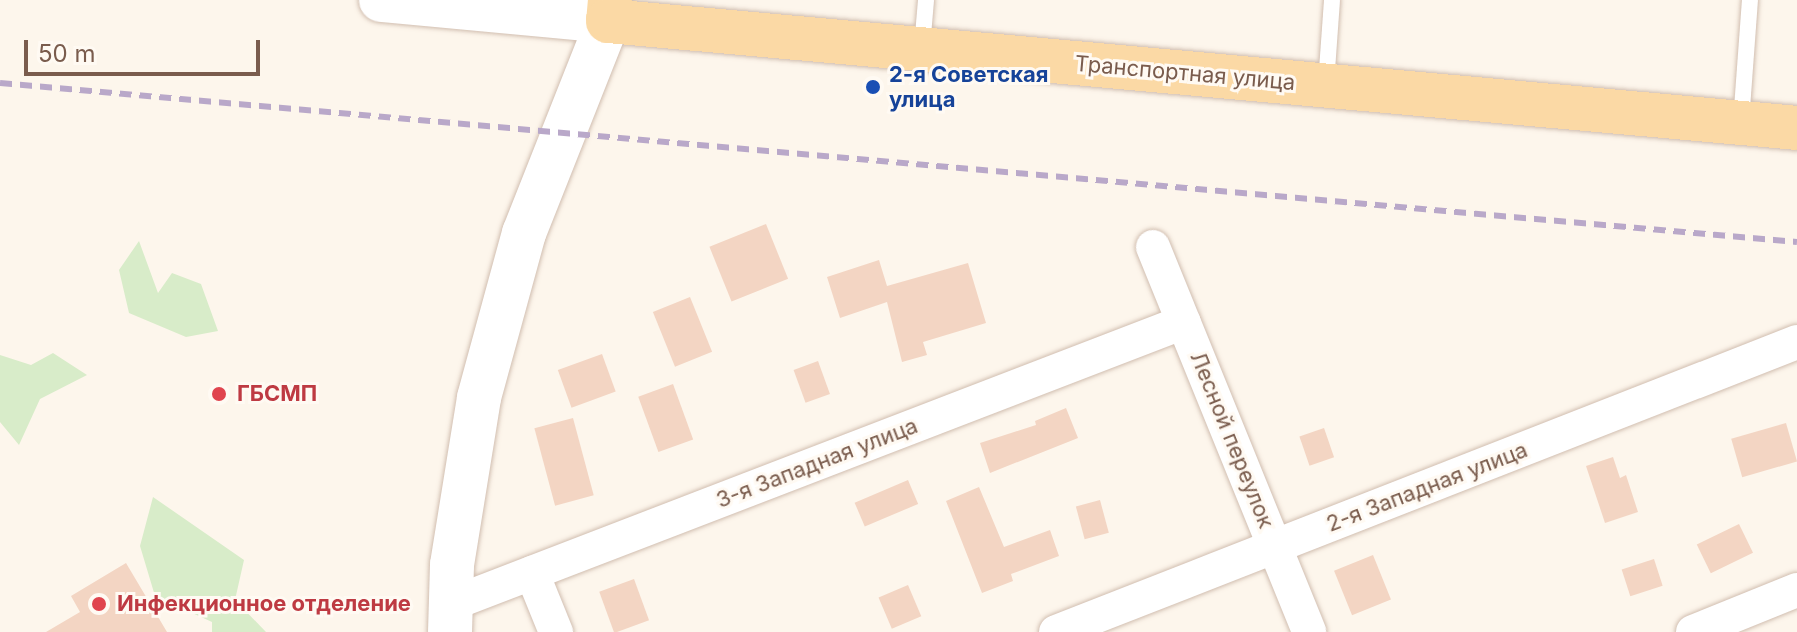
<!DOCTYPE html>
<meta charset="utf-8">
<style>
body{margin:0}
#map{position:relative;width:1797px;height:632px;overflow:hidden;background:#fdf6ec;font-family:Inter,sans-serif}
div>[style]{position:absolute}
.green>*{inset:0;background:#d8ecc9}
.building>*{inset:0;background:#f3d5c3;transform-origin:0 0}
.roads{filter:drop-shadow(0 0 2px #d1beb0) drop-shadow(0 0 2px #d1beb0)}
.lane>*{height:16px;margin:-8px;padding:0 8px;transform-origin:8px;border-radius:8px;background:#fff}
.street>*{height:34px;margin:-17px;padding:0 17px;transform-origin:17px;border-radius:17px;background:#fff}
.secondary>*{height:44px;margin:-22px;padding:0 22px;transform-origin:22px;border-radius:22px;background:#fff}
.primary>*{height:44px;margin:-22px;padding:0 22px;transform-origin:22px;border-radius:22px;background:#fbd9a5}
.rail>*{height:6px;margin-top:-3px;transform-origin:0;background:repeating-linear-gradient(90deg,#b9a8c9 0 12px,transparent 0 20px)}
.dots>*{width:22px;height:22px;translate:-50% -50%;box-sizing:border-box;border:4px solid #fffaf3;border-radius:50%}
span{translate:-50% -50%;white-space:nowrap;text-align:center;line-height:1.15;-webkit-text-stroke:6px #fffaf3;paint-order:stroke}
.street-label{font-size:22px;color:#7a5c4d}
.transit-label{font-size:22px;color:#164399;font-weight:700}
.left{translate:0 -50%;text-align:left}
.health-label{font-size:22px;color:#be3a42;font-weight:700}
.scale{position:absolute;left:24px;top:40px;width:236px;height:36px;box-sizing:border-box;border:4px solid #7a5c4d;border-top:0;padding-left:10px;font-size:24px;line-height:28px;white-space:nowrap;color:#7a5c4d;-webkit-text-stroke:6px #fffaf3;paint-order:stroke}
</style>
<div id="map">
<div class="green">
<div style="clip-path:polygon(139px 241px,158px 293px,172px 273px,201px 284px,218px 331px,186px 337px,129px 313px,119px 270px)"></div>
<div style="clip-path:polygon(53px 353px,87px 375px,40px 399px,19px 445px,0 422px,0 355px,31px 365px)"></div>
<div style="clip-path:polygon(153px 497px,244px 560px,235px 600px,266px 632px,212px 632px,212px 622px,155px 596px,140px 546px)"></div>
</div>
<div class="building">
<div style="left:766px;top:224px;width:59px;height:61px;rotate:68deg"></div>
<div style="clip-path:polygon(879px 260px,887px 286px,968px 263px,986px 323px,923px 342px,927px 355px,902px 362px,887px 302px,840px 318px,827px 277px)"></div>
<div style="left:690px;top:297px;width:59px;height:40px;rotate:68deg"></div>
<div style="left:602px;top:354px;width:40px;height:47px;rotate:70deg"></div>
<div style="left:818px;top:361px;width:35px;height:26px;rotate:70deg"></div>
<div style="left:673px;top:384px;width:59px;height:37px;rotate:70deg"></div>
<div style="clip-path:polygon(1066px 408px,1078px 438px,990px 473px,980px 443px,1036px 425px,1035px 421px)"></div>
<div style="left:573px;top:418px;width:80px;height:40px;rotate:75deg"></div>
<div style="left:1786px;top:423px;width:40px;height:57px;rotate:74deg"></div>
<div style="left:1324px;top:428px;width:31px;height:26px;rotate:71deg"></div>
<div style="clip-path:polygon(1613px 457px,1620px 478px,1626px 475px,1638px 512px,1605px 523px,1586px 466px)"></div>
<div style="left:908px;top:480px;width:26px;height:58px;rotate:67deg"></div>
<div style="clip-path:polygon(979px 487px,1004px 547px,1050px 530px,1059px 556px,1011px 574px,1013px 581px,982px 593px,946px 501px)"></div>
<div style="left:1100px;top:500px;width:34px;height:25px;rotate:75deg"></div>
<div style="left:1739px;top:524px;width:32px;height:47px;rotate:64deg"></div>
<div style="left:1373px;top:555px;width:48px;height:42px;rotate:68deg"></div>
<div style="left:1654px;top:559px;width:28px;height:34px;rotate:72deg"></div>
<div style="clip-path:polygon(126px 563px,167px 632px,46px 632px,80px 612px,71px 596px)"></div>
<div style="left:634px;top:579px;width:44px;height:37px;rotate:70deg"></div>
<div style="left:908px;top:585px;width:34px;height:32px;rotate:67deg"></div>
</div>
<div class="roads">
<div class="lane">
<div style="left:922px;top:47px;width:47px;rotate:-85.1deg"></div>
<div style="left:1326px;top:84px;width:84px;rotate:-85.9deg"></div>
<div style="left:1741px;top:122px;width:122px;rotate:-85.8deg"></div>
</div>
<div class="street">
<div style="left:1153px;top:247px;width:415px;rotate:67.9deg"></div>
<div style="left:532px;top:573px;width:64px;rotate:67.9deg"></div>
<div style="left:451px;top:604px;width:785px;rotate:-21.04deg"></div>
<div style="left:1056px;top:632px;width:796px;rotate:-21.37deg"></div>
<div style="left:1693px;top:632px;width:112px;rotate:-22deg"></div>
</div>
<div class="secondary">
<div style="left:381px;top:0;width:228px;rotate:5.3deg"></div>
<div style="left:608px;top:21px;width:228px;rotate:111.6deg"></div>
<div style="left:524px;top:233px;width:171px;rotate:105.3deg"></div>
<div style="left:479px;top:398px;width:169px;rotate:99.2deg"></div>
<div style="left:452px;top:565px;width:67px;rotate:91.7deg"></div>
</div>
<div class="primary">
<div style="left:610px;top:0;width:21px;rotate:95deg"></div>
<div style="left:608px;top:21px;width:1194px;rotate:5.14deg"></div>
</div>
</div>
<div class="rail">
<div style="left:0;top:83px;width:1804px;rotate:5.06deg"></div>
</div>
<div class="dots">
<div style="left:873px;top:87px;background:#1a4fb4"></div>
<div style="left:219px;top:394px;background:#e0444e"></div>
<div style="left:99px;top:604px;background:#e0444e"></div>
</div>
<div class="street-label">
<span style="left:1185px;top:73px;rotate:5deg">Транспортная улица</span>
<span style="left:1232px;top:440px;rotate:68deg">Лесной переулок</span>
<span style="left:817px;top:463px;rotate:-21deg">3-я Западная улица</span>
<span style="left:1427px;top:487px;rotate:-21deg">2-я Западная улица</span>
</div>
<div class="transit-label">
<span class="left" style="left:889px;top:87px">2-я Советская<br>улица</span>
</div>
<div class="health-label">
<span class="left" style="left:237px;top:394px">ГБСМП</span>
<span class="left" style="left:117px;top:604px">Инфекционное отделение</span>
</div>
<div class="scale">50 m</div>
</div>
